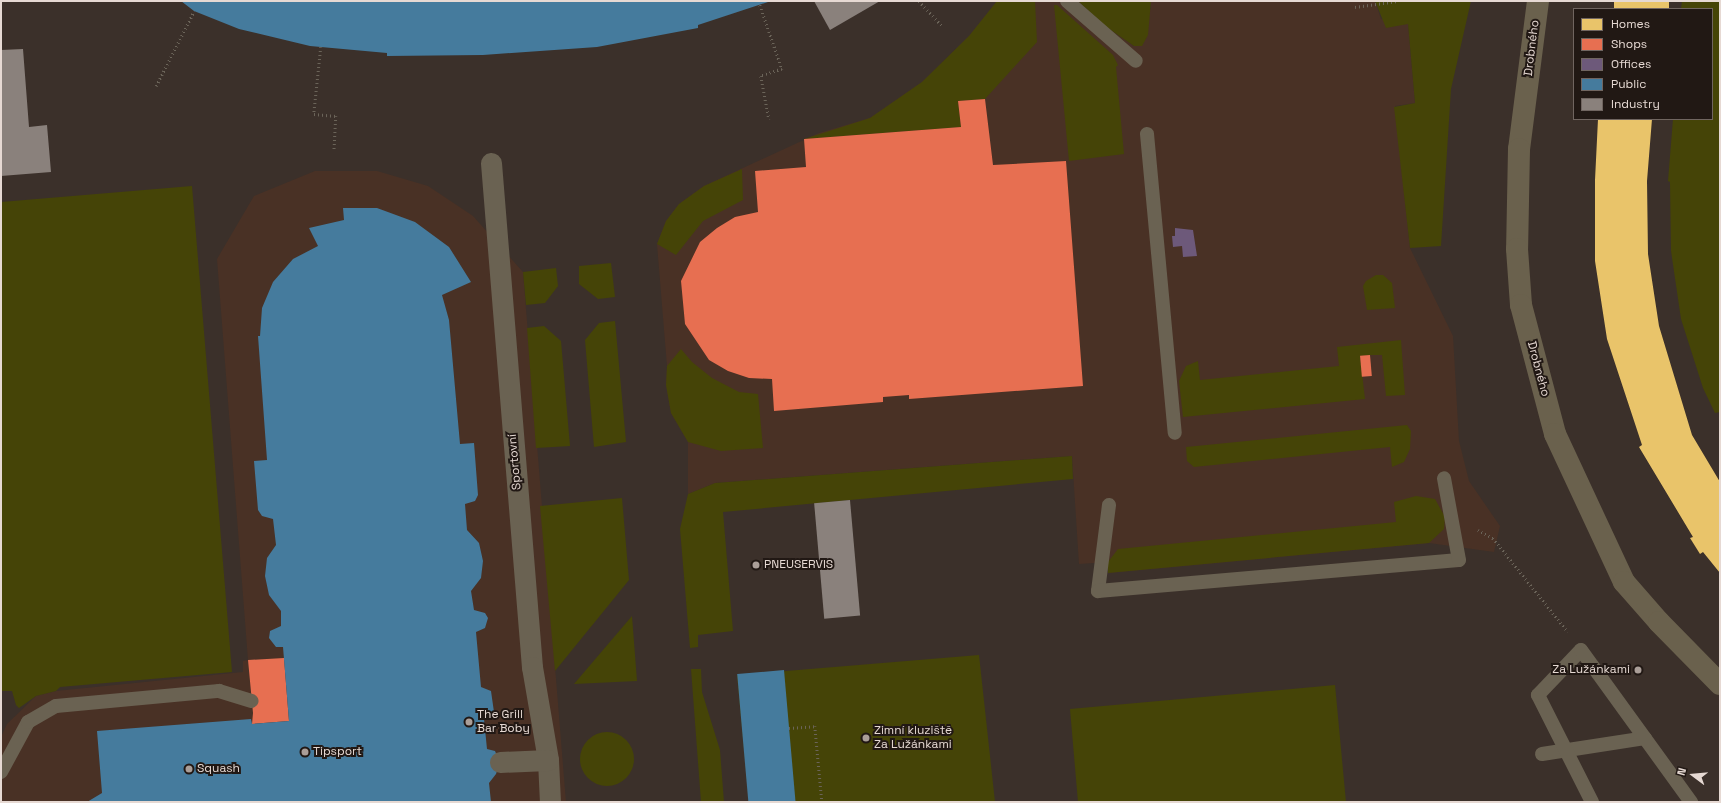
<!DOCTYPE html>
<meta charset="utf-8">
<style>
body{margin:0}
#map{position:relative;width:1721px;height:803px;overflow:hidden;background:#3b302a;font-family:"Space Grotesk",sans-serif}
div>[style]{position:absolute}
.built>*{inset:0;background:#493125}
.green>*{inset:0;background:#454407}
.round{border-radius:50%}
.homes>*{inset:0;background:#e9c46a;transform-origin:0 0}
.shops>*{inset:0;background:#e76f51;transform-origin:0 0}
.offices>*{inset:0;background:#6d597a}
.public>*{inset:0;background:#457b9d;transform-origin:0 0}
.industry>*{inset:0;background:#8a817c;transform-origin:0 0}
.path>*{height:2.5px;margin-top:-1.25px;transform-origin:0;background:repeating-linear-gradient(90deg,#6b6459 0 1px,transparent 0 4px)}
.service>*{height:14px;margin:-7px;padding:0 7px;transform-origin:7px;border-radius:7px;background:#6a6252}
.pedestrian>*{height:21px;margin:-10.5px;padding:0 10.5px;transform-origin:10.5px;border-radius:10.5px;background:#6a6252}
.secondary>*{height:22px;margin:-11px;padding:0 11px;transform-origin:11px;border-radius:11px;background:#6a614d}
.dots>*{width:11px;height:11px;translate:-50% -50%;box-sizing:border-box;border:2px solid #211814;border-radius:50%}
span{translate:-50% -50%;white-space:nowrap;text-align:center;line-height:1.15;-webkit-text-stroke:4px #211814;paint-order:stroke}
.street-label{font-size:12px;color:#e6d9d3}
.poi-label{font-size:12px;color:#e6d9d3}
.left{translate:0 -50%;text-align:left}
.right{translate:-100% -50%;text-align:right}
.frame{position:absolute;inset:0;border:2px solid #e6d9d3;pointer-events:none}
.legend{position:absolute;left:1573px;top:8px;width:140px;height:112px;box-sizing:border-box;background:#211814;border:1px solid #706560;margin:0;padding:5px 7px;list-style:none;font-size:12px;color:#e6d9d3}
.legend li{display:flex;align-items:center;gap:8px;height:20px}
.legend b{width:20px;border:1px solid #706560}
.north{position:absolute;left:1673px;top:755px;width:40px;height:40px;-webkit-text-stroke:3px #211814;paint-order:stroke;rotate:286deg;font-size:11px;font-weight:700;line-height:16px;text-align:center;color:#e6d9d3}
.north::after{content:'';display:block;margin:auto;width:14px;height:18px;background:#e6d9d3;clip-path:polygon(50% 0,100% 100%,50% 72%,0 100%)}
</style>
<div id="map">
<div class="built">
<div style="clip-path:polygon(997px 1px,1078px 1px,1105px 26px,1134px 46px,1151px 8px,1151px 1px,1375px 1px,1381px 19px,1408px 23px,1415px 103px,1395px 106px,1410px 248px,1453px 336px,1459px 441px,1469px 481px,1500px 526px,1494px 552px,1429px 543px,1108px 573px,1108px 562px,1079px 564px,1072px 456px,715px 483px,688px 494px,688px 442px,671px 413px,666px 385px,667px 366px,657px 244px,666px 221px,679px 204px,704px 186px,819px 133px,870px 118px,922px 82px,969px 36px)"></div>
<div style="clip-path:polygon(315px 171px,377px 171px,428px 186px,473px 216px,523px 272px,566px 802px,1px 802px,1px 737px,7px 724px,36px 696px,56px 691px,243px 672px,243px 661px,248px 660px,217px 259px,254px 196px)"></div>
</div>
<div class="green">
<div style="clip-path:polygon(997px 1px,1035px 1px,1037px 42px,985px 99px,958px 101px,961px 127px,804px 139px,870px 118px,922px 82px,969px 36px)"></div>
<div style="clip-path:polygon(1078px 1px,1151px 1px,1148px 35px,1142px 46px,1134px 46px,1105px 26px)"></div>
<div style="clip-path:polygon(1375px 1px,1471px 1px,1451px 89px,1441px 246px,1410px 248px,1394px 107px,1415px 103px,1408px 24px,1386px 28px)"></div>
<div style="clip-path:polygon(1682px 1px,1720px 1px,1720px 412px,1715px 413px,1703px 388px,1681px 319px,1671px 251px,1670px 182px,1668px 181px,1673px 119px,1712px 119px,1712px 9px,1681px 9px)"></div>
<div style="clip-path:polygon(1054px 5px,1057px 5px,1113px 55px,1118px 65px,1116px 67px,1124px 154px,1069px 161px)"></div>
<div style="clip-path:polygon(742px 169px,743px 200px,703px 221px,676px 255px,657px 244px,666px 221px,679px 204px,704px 186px)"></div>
<div style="clip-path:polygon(192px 186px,232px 672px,60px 687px,56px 691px,36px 696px,19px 708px,16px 705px,12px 691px,1px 691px,1px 202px)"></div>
<div style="clip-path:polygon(611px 263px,615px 297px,598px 299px,579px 284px,579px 266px)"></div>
<div style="clip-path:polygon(556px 268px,558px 286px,545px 303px,526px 305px,523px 272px)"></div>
<div style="clip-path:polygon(1376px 275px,1383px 275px,1392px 283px,1395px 308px,1367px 310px,1363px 286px,1366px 281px)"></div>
<div style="clip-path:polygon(615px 321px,626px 442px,594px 447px,585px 340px,599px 323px)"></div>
<div style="clip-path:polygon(544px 326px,561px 341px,570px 446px,536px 448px,527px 328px)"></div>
<div style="clip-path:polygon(1401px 340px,1405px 395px,1386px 396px,1382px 355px,1370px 355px,1360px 356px,1365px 399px,1183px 417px,1179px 381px,1186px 366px,1198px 361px,1200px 380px,1339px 366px,1337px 347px)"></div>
<div style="clip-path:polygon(681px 349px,692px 362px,712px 378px,739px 392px,758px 394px,763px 448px,721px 451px,688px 442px,671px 413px,666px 385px,667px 366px)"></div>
<div style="clip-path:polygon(1407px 425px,1411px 431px,1410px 449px,1404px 462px,1392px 467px,1390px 447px,1194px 467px,1187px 461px,1186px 447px)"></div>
<div style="clip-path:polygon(1072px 456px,1073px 479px,723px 512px,733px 631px,698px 635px,698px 647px,690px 648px,680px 529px,688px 494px,715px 483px)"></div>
<div style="clip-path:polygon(1416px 496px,1435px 499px,1445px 517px,1444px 529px,1429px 543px,1108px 573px,1108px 562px,1118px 549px,1396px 522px,1394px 502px)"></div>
<div style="clip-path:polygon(622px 498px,629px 580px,555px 671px,540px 506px)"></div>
<div style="clip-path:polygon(632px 616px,637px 681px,574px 684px)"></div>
<div style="clip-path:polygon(979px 655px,995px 802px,749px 802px,737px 675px)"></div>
<div style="clip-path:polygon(691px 669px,701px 669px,702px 692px,720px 750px,724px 802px,701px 802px)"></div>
<div style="clip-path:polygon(1335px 685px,1346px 802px,1078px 802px,1070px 709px)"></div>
<div class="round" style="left:580px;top:732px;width:54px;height:54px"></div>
</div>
<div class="homes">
<div style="left:1614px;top:1px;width:55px;height:8px"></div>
<div style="clip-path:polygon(1598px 119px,1652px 119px,1647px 181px,1648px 254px,1659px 326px,1692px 435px,1720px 482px,1720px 573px,1703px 552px,1700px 554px,1690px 538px,1693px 537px,1639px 447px,1642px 445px,1607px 339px,1595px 261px,1595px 180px)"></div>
</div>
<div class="shops">
<div style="clip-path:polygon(985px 99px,993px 165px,1066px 161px,1083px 386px,909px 399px,909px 395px,883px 397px,883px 402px,774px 411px,772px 379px,749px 378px,728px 371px,709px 360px,685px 324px,681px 281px,700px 242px,717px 228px,735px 217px,758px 212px,755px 171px,806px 167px,804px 139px,961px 127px,958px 101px)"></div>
<div style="left:1370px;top:355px;width:21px;height:10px;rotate:85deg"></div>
<div style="clip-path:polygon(284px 658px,289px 721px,252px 724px,253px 713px,248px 660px)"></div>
</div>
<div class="offices">
<div style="clip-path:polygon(1175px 228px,1193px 230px,1197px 256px,1183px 257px,1182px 246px,1173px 247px,1172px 236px,1175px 236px)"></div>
</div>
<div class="public">
<div style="clip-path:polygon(181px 1px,771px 1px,698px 25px,698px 28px,597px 47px,483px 55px,387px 56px,387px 53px,310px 46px,239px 29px,194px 11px)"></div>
<div style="clip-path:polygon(343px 208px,377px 208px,415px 222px,449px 247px,471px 282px,442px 295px,449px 320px,460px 444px,474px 443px,478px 495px,475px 501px,465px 504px,467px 530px,479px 543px,483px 561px,481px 578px,471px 591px,474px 610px,485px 613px,488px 618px,485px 628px,476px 632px,481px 687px,491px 691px,494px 712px,484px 719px,487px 749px,495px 751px,500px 762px,496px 774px,489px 783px,491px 802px,87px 802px,102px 793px,97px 731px,251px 719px,252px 724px,289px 721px,283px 647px,276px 647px,269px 638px,270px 631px,281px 626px,281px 611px,269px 595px,265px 576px,267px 558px,276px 545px,273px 519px,262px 516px,258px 510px,254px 461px,267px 460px,258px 336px,260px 336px,262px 308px,273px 282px,293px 259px,318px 246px,309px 228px,344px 220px)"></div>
<div style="left:784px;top:670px;width:133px;height:47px;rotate:85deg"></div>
</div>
<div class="industry">
<div style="clip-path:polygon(814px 1px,880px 1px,830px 30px)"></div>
<div style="clip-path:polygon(23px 49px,29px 127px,47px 125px,51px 172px,1px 176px,1px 50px)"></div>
<div style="left:850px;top:500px;width:116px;height:36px;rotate:85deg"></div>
</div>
<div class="path">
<div style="left:919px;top:1px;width:35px;rotate:47deg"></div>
<div style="left:760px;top:5px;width:68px;rotate:71deg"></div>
<div style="left:782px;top:69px;width:22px;rotate:162deg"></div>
<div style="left:761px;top:76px;width:44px;rotate:79.5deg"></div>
<div style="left:1355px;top:7px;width:43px;rotate:-7.9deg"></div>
<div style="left:321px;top:47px;width:67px;rotate:96deg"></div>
<div style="left:314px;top:114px;width:22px;rotate:5deg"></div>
<div style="left:336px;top:116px;width:34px;rotate:93deg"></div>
<div style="left:156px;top:86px;width:84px;rotate:-63.1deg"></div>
<div style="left:1478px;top:530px;width:17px;rotate:28deg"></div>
<div style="left:1493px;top:538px;width:120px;rotate:51.4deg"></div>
<div style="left:789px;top:728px;width:26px;rotate:-4deg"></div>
<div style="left:815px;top:726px;width:76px;rotate:84.7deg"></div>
</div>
<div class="service">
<div style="left:1067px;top:1px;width:91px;rotate:41deg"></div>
<div style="left:1147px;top:134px;width:300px;rotate:84.7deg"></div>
<div style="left:1109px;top:505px;width:87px;rotate:97.3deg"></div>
<div style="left:1098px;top:591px;width:362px;rotate:-4.9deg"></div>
<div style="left:1459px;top:560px;width:83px;rotate:-100.4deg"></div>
<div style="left:1542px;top:754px;width:104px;rotate:-8.8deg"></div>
<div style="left:1px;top:772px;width:57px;rotate:-61.6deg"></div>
<div style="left:28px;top:722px;width:32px;rotate:-30deg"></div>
<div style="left:56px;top:706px;width:164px;rotate:-5.3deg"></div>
<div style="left:219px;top:691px;width:34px;rotate:17deg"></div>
<div style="left:1592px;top:802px;width:120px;rotate:-116.8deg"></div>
<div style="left:1538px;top:695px;width:62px;rotate:-46.3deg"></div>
<div style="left:1581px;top:650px;width:188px;rotate:54.1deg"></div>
</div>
<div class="pedestrian">
<div style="left:491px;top:163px;width:506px;rotate:85.35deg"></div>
<div style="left:532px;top:667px;width:94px;rotate:80.2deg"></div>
<div style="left:548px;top:760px;width:42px;rotate:87.3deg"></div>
<div style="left:500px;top:762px;width:48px;rotate:-2.4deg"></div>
</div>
<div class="secondary">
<div style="left:1538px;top:1px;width:149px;rotate:97.3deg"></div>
<div style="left:1519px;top:149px;width:100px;rotate:91.1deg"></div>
<div style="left:1517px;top:249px;width:56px;rotate:85.9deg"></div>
<div style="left:1521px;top:305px;width:133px;rotate:75.2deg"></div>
<div style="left:1555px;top:434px;width:163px;rotate:65deg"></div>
<div style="left:1624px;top:582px;width:53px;rotate:48.8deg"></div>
<div style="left:1659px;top:622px;width:87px;rotate:45.5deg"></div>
</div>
<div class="dots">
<div style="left:756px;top:565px;background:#aa9e98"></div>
<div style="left:1638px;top:670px;background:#aa9e98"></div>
<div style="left:469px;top:722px;background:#aa9e98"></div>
<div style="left:866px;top:738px;background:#aa9e98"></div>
<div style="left:305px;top:752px;background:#aa9e98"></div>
<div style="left:189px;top:769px;background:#aa9e98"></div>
</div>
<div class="street-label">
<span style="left:1532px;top:48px;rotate:-83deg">Drobného</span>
<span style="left:1538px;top:369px;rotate:75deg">Drobného</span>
<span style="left:515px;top:462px;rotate:-95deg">Sportovní</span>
</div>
<div class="poi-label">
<span class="left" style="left:764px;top:565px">PNEUSERVIS</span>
<span class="right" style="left:1630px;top:670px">Za Lužánkami</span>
<span class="left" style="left:477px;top:722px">The Grill<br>Bar Boby</span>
<span class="left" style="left:874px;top:738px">Zimní kluziště<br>Za Lužánkami</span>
<span class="left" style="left:313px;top:752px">Tipsport</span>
<span class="left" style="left:197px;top:769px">Squash</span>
</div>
<div class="frame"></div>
<ul class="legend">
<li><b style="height:11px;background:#e9c46a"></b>Homes</li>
<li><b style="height:11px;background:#e76f51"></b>Shops</li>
<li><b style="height:11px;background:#6d597a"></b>Offices</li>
<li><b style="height:11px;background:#457b9d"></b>Public</li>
<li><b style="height:11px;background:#8a817c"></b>Industry</li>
</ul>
<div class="north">N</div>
</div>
